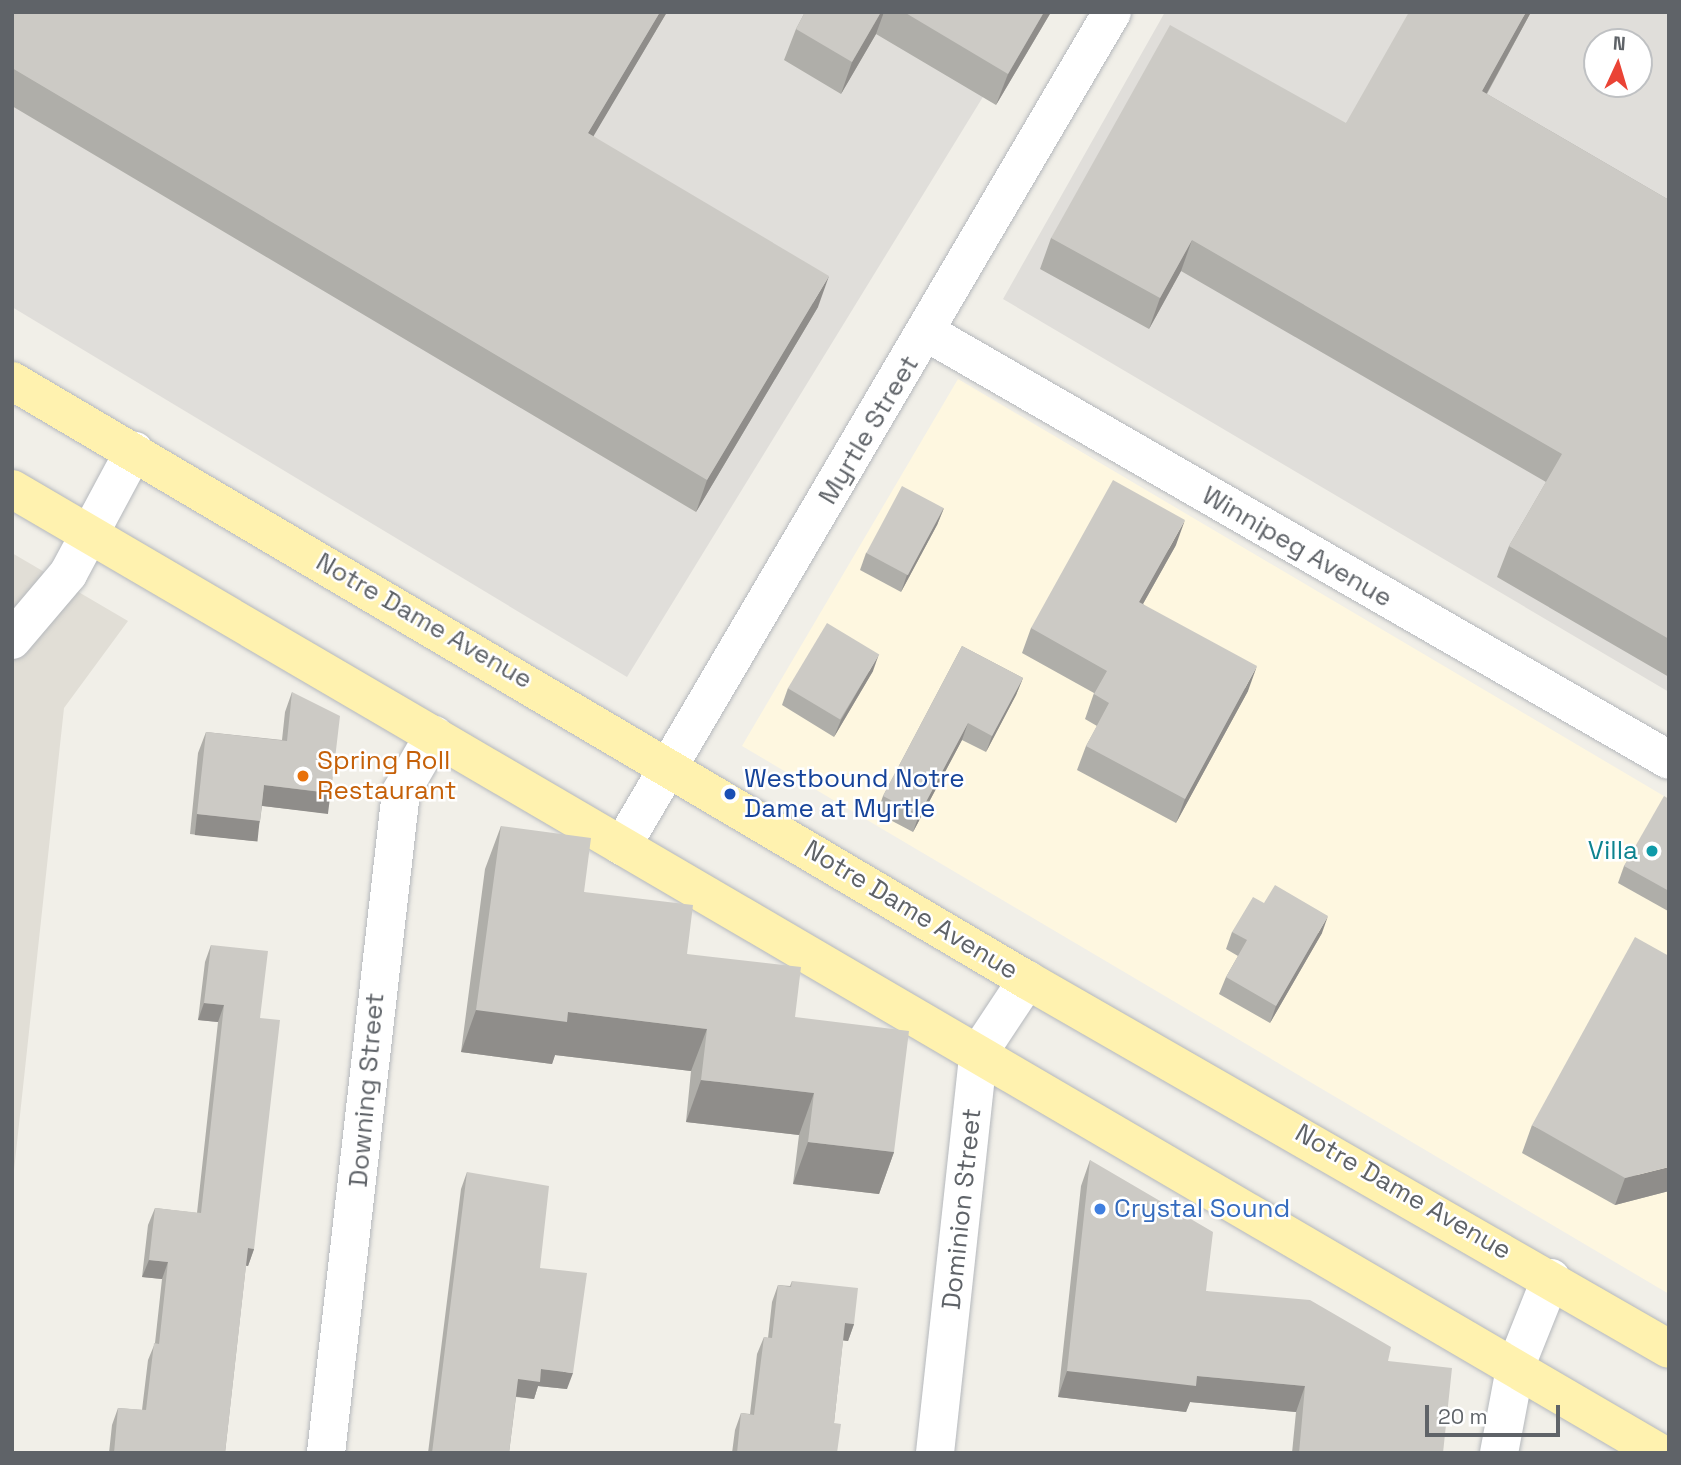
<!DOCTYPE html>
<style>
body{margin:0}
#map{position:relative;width:1681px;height:1465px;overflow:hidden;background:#f1efe8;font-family:"Space Grotesk",sans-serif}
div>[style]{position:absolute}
.commercial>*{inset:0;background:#fef7e0}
.industrial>*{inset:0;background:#e0deda}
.education>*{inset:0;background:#e1ded6}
.roads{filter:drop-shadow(0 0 2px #b5b8bc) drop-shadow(0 0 2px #b5b8bc)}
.minor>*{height:38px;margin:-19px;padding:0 19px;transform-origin:19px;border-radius:19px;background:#fff}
.major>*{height:38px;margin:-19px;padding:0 19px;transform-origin:19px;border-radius:19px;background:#fff2af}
.wall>*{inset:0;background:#afaea9}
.shaded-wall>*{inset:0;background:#8f8d8a;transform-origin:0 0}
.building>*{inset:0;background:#cccac5;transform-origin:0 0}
.dots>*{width:19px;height:19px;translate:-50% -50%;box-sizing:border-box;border:4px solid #fff;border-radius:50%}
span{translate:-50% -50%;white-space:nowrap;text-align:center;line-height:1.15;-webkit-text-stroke:5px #fff;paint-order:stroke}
.street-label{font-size:26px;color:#5f6368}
.food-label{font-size:26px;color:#c56008}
.left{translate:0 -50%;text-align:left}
.transit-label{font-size:26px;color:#164399}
.culture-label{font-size:26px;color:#0d838f}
.right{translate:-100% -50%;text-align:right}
.shop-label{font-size:26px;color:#366cbe}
.frame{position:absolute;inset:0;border:14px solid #5f6368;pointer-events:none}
.north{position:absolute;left:1583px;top:28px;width:70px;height:70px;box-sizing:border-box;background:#fff;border:2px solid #bfc1c3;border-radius:50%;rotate:4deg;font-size:19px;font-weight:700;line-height:28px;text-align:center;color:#5f6368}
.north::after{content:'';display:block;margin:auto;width:24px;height:32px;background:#ea4335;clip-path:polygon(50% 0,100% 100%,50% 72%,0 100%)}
.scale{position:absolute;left:1425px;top:1405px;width:135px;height:32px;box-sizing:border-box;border:4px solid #5f6368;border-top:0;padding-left:9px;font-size:21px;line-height:24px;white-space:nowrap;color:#5f6368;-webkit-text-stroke:5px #fff;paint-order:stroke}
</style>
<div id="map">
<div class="commercial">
<div style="clip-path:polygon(958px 379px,1669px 799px,1669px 1294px,742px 746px)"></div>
</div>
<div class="industrial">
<div style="clip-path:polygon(12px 12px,1035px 12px,627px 677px,12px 307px)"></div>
<div style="clip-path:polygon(evenodd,1165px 12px,1669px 12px,1669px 692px,1003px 299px,1165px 12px,1597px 42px,1639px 42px,1639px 84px,1597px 84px,1597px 42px)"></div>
</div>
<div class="education">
<div style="clip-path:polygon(12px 553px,128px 621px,64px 708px,12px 1189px)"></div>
</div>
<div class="roads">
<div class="minor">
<div style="left:926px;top:332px;width:857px;rotate:29.94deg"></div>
<div style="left:12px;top:640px;width:87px;rotate:-49.7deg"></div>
<div style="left:68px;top:574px;width:140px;rotate:-61.8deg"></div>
<div style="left:622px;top:846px;width:967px;rotate:-59.56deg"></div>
<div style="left:326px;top:1453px;width:665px;rotate:-83.53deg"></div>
<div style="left:401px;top:792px;width:66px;rotate:-59.9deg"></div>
<div style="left:935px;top:1453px;width:401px;rotate:-83.8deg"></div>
<div style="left:978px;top:1054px;width:89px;rotate:-56.5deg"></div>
<div style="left:1499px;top:1453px;width:86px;rotate:-79.3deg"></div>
<div style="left:1515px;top:1368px;width:97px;rotate:-68.2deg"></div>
</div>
<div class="major">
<div style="left:12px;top:381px;width:1179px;rotate:30.55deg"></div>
<div style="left:1027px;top:980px;width:740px;rotate:29.89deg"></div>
<div style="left:12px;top:489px;width:1909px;rotate:30.33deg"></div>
</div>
</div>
<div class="wall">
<div style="clip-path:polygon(12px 12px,667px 12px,593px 136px,818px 307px,696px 512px,12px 106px)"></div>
<div style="clip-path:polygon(805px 12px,1051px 12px,996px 105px,876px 34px,841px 94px,784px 60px,796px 29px)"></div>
<div style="clip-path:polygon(1531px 12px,1487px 94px,1669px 200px,1669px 677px,1497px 577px,1509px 546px,1546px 482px,1181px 271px,1149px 329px,1040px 269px,1051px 238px,1346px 123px)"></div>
<div style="clip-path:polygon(944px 508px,937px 525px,901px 592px,860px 570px,866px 553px)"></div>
<div style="clip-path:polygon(1176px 545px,1143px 604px,1248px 691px,1176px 823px,1077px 770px,1086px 746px,1097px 726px,1085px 719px,1094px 693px,1022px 653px,1031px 628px)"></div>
<div style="clip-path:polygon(962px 646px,1023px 678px,1016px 695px,986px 752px,962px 740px,913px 832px,877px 813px,883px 796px)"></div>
<div style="clip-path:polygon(873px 671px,834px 737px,782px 705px,788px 688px)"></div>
<div style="clip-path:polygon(292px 692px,331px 793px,324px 813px,262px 806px,260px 821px,253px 841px,190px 834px,198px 753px,206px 732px,282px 740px,285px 712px)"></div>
<div style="clip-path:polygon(1669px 799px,1669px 909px,1668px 911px,1618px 883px,1624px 866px)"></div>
<div style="clip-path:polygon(501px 826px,584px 892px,687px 954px,795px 1017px,894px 1152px,879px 1194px,793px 1184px,799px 1135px,686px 1122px,691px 1071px,555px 1055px,552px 1064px,461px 1052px,485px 869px)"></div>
<div style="clip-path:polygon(1232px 932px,1322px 933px,1270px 1023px,1219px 994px,1226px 977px,1238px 956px,1226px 949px)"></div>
<div style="clip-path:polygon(211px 945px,260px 1018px,254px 1249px,248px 1266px,246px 1265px,225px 1453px,109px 1453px,112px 1425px,118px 1408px,142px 1410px,148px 1360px,155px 1343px,162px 1279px,142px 1277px,148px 1225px,155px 1208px,197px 1213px,218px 1022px,198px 1020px,205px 962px)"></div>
<div style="clip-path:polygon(1532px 1125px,1669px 1191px,1615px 1205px,1522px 1153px)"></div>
<div style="clip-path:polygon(1090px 1160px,1206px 1291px,1388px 1361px,1443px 1453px,1292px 1453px,1296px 1412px,1190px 1402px,1186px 1412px,1058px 1397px,1081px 1186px)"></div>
<div style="clip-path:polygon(467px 1172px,540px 1268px,567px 1389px,538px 1386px,534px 1399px,516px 1397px,509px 1453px,428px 1453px,461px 1189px)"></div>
<div style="clip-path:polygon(792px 1281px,854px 1324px,848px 1341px,843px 1340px,834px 1423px,837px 1453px,732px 1453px,735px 1430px,741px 1413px,750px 1414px,757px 1354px,764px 1337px,768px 1338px,772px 1302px,778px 1285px,790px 1286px)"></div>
</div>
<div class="shaded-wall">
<div style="clip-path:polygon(660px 12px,667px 12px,577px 164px,588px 133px)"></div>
<div style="clip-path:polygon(881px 12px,884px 12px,876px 34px,841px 94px,852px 62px)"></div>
<div style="clip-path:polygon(1044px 12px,1051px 12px,996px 105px,1008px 74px)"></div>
<div style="clip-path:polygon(1526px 12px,1531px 12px,1471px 122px,1482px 91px)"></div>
<div style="clip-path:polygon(1192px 240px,1181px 271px,1149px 329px,1160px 298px)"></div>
<div style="clip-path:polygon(829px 276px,818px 307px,696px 512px,707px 480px)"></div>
<div style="clip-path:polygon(944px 508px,937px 525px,901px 592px,907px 575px)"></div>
<div style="clip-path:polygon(1185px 520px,1176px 545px,1130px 627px,1139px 602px)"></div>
<div style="clip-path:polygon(879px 654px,873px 671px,834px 737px,841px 720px)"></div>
<div style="clip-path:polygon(1257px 666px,1248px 691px,1176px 823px,1185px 799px)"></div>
<div style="clip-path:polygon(1023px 678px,1016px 695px,986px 752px,992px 736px)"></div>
<div style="clip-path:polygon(968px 723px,962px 740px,913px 832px,919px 815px)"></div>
<div style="left:264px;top:785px;width:67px;height:21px;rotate:7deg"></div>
<div style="left:197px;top:814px;width:63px;height:21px;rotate:6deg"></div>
<div style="clip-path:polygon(1328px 916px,1322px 933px,1270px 1023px,1276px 1006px)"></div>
<div style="clip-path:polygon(204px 1003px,224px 1005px,218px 1022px,198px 1020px)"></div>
<div style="clip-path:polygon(476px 1010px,568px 1012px,707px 1029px,691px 1071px,555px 1055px,552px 1064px,461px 1052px)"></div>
<div style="clip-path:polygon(701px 1080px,814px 1093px,799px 1135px,686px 1122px)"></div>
<div style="clip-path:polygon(808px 1142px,894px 1152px,879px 1194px,793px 1184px)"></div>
<div style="clip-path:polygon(1669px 1167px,1669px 1191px,1615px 1205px,1625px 1178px)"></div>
<div style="clip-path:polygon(248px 1248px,254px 1249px,248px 1266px,241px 1265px)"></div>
<div style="clip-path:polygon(149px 1260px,168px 1262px,162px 1279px,142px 1277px)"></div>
<div style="clip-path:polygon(845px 1323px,854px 1324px,848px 1341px,839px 1340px)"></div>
<div style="clip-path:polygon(541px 1369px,573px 1373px,567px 1389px,538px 1386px,534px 1399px,512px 1396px,518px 1379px)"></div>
<div style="clip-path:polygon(1067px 1371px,1197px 1376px,1305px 1386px,1296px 1412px,1190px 1402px,1186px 1412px,1058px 1397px)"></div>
</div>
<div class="building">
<div style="clip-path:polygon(12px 12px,660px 12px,588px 133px,829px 276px,707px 480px,12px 68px)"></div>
<div style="clip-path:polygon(805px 12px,881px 12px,852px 62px,796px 29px)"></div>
<div style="clip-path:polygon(904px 12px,1044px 12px,1008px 74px)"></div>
<div style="clip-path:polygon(1409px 12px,1526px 12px,1482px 91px,1669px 200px,1669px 639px,1509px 546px,1562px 454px,1192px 240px,1160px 298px,1051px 238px,1170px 25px,1346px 123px)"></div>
<div style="clip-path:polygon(1113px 480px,1185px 520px,1139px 602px,1257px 666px,1185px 799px,1086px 746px,1109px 703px,1094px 694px,1107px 671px,1031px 628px)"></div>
<div style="left:902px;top:486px;width:47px;height:76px;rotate:28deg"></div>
<div style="left:827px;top:623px;width:61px;height:76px;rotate:31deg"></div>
<div style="clip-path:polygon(962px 646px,1023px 678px,992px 736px,968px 723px,919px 815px,883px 796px)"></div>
<div style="clip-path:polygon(292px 692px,340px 716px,331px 793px,264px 785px,260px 821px,197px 814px,206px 732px,287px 741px)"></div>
<div style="clip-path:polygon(1664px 796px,1669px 799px,1669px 891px,1624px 866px)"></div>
<div style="clip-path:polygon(501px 826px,591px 838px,584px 892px,693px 905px,687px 954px,801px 967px,795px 1017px,909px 1031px,894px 1152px,808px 1142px,814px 1093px,701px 1080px,707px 1029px,568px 1012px,567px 1022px,476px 1010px)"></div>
<div style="clip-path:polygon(1275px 885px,1328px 916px,1276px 1006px,1226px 977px,1247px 940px,1232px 932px,1253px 897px,1264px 903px)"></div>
<div style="clip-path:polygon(1635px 937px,1669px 956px,1669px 1167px,1625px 1178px,1532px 1125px)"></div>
<div style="clip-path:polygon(211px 945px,268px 951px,260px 1018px,280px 1020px,254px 1249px,248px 1248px,225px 1453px,114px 1453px,118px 1408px,146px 1410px,154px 1343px,159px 1344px,168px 1262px,149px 1260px,155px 1208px,201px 1213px,224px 1005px,204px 1003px)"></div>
<div style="clip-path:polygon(1090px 1160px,1213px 1232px,1206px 1291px,1310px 1300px,1391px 1347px,1388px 1361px,1452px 1368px,1443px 1453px,1299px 1453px,1305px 1386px,1197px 1376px,1196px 1386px,1067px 1371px)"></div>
<div style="clip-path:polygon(467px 1172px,549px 1186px,540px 1268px,587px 1273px,573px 1373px,541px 1369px,540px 1382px,518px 1379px,509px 1453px,432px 1453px)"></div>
<div style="clip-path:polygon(792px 1281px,858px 1288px,854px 1324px,845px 1323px,834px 1423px,841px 1424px,837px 1453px,737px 1453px,741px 1413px,754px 1415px,764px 1337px,772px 1338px,778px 1285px,791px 1287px)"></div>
</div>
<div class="dots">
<div style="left:303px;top:776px;background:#e8710a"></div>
<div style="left:730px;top:794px;background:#1a4fb4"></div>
<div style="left:1652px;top:851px;background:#0f9aa8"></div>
<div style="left:1100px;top:1209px;background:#3f7fe0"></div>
</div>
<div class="street-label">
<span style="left:869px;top:430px;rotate:-59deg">Myrtle Street</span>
<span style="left:1297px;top:547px;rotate:30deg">Winnipeg Avenue</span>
<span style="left:424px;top:621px;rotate:30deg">Notre Dame Avenue</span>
<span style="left:911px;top:910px;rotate:31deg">Notre Dame Avenue</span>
<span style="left:367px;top:1090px;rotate:-85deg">Downing Street</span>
<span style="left:1403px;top:1192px;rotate:30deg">Notre Dame Avenue</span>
<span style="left:962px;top:1209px;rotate:-84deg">Dominion Street</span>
</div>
<div class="food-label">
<span class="left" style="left:317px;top:776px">Spring Roll<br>Restaurant</span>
</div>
<div class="transit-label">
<span class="left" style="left:744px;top:794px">Westbound Notre<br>Dame at Myrtle</span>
</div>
<div class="culture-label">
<span class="right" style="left:1638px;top:851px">Villa</span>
</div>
<div class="shop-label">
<span class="left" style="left:1114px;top:1209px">Crystal Sound</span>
</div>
<div class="frame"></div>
<div class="north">N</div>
<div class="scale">20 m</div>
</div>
